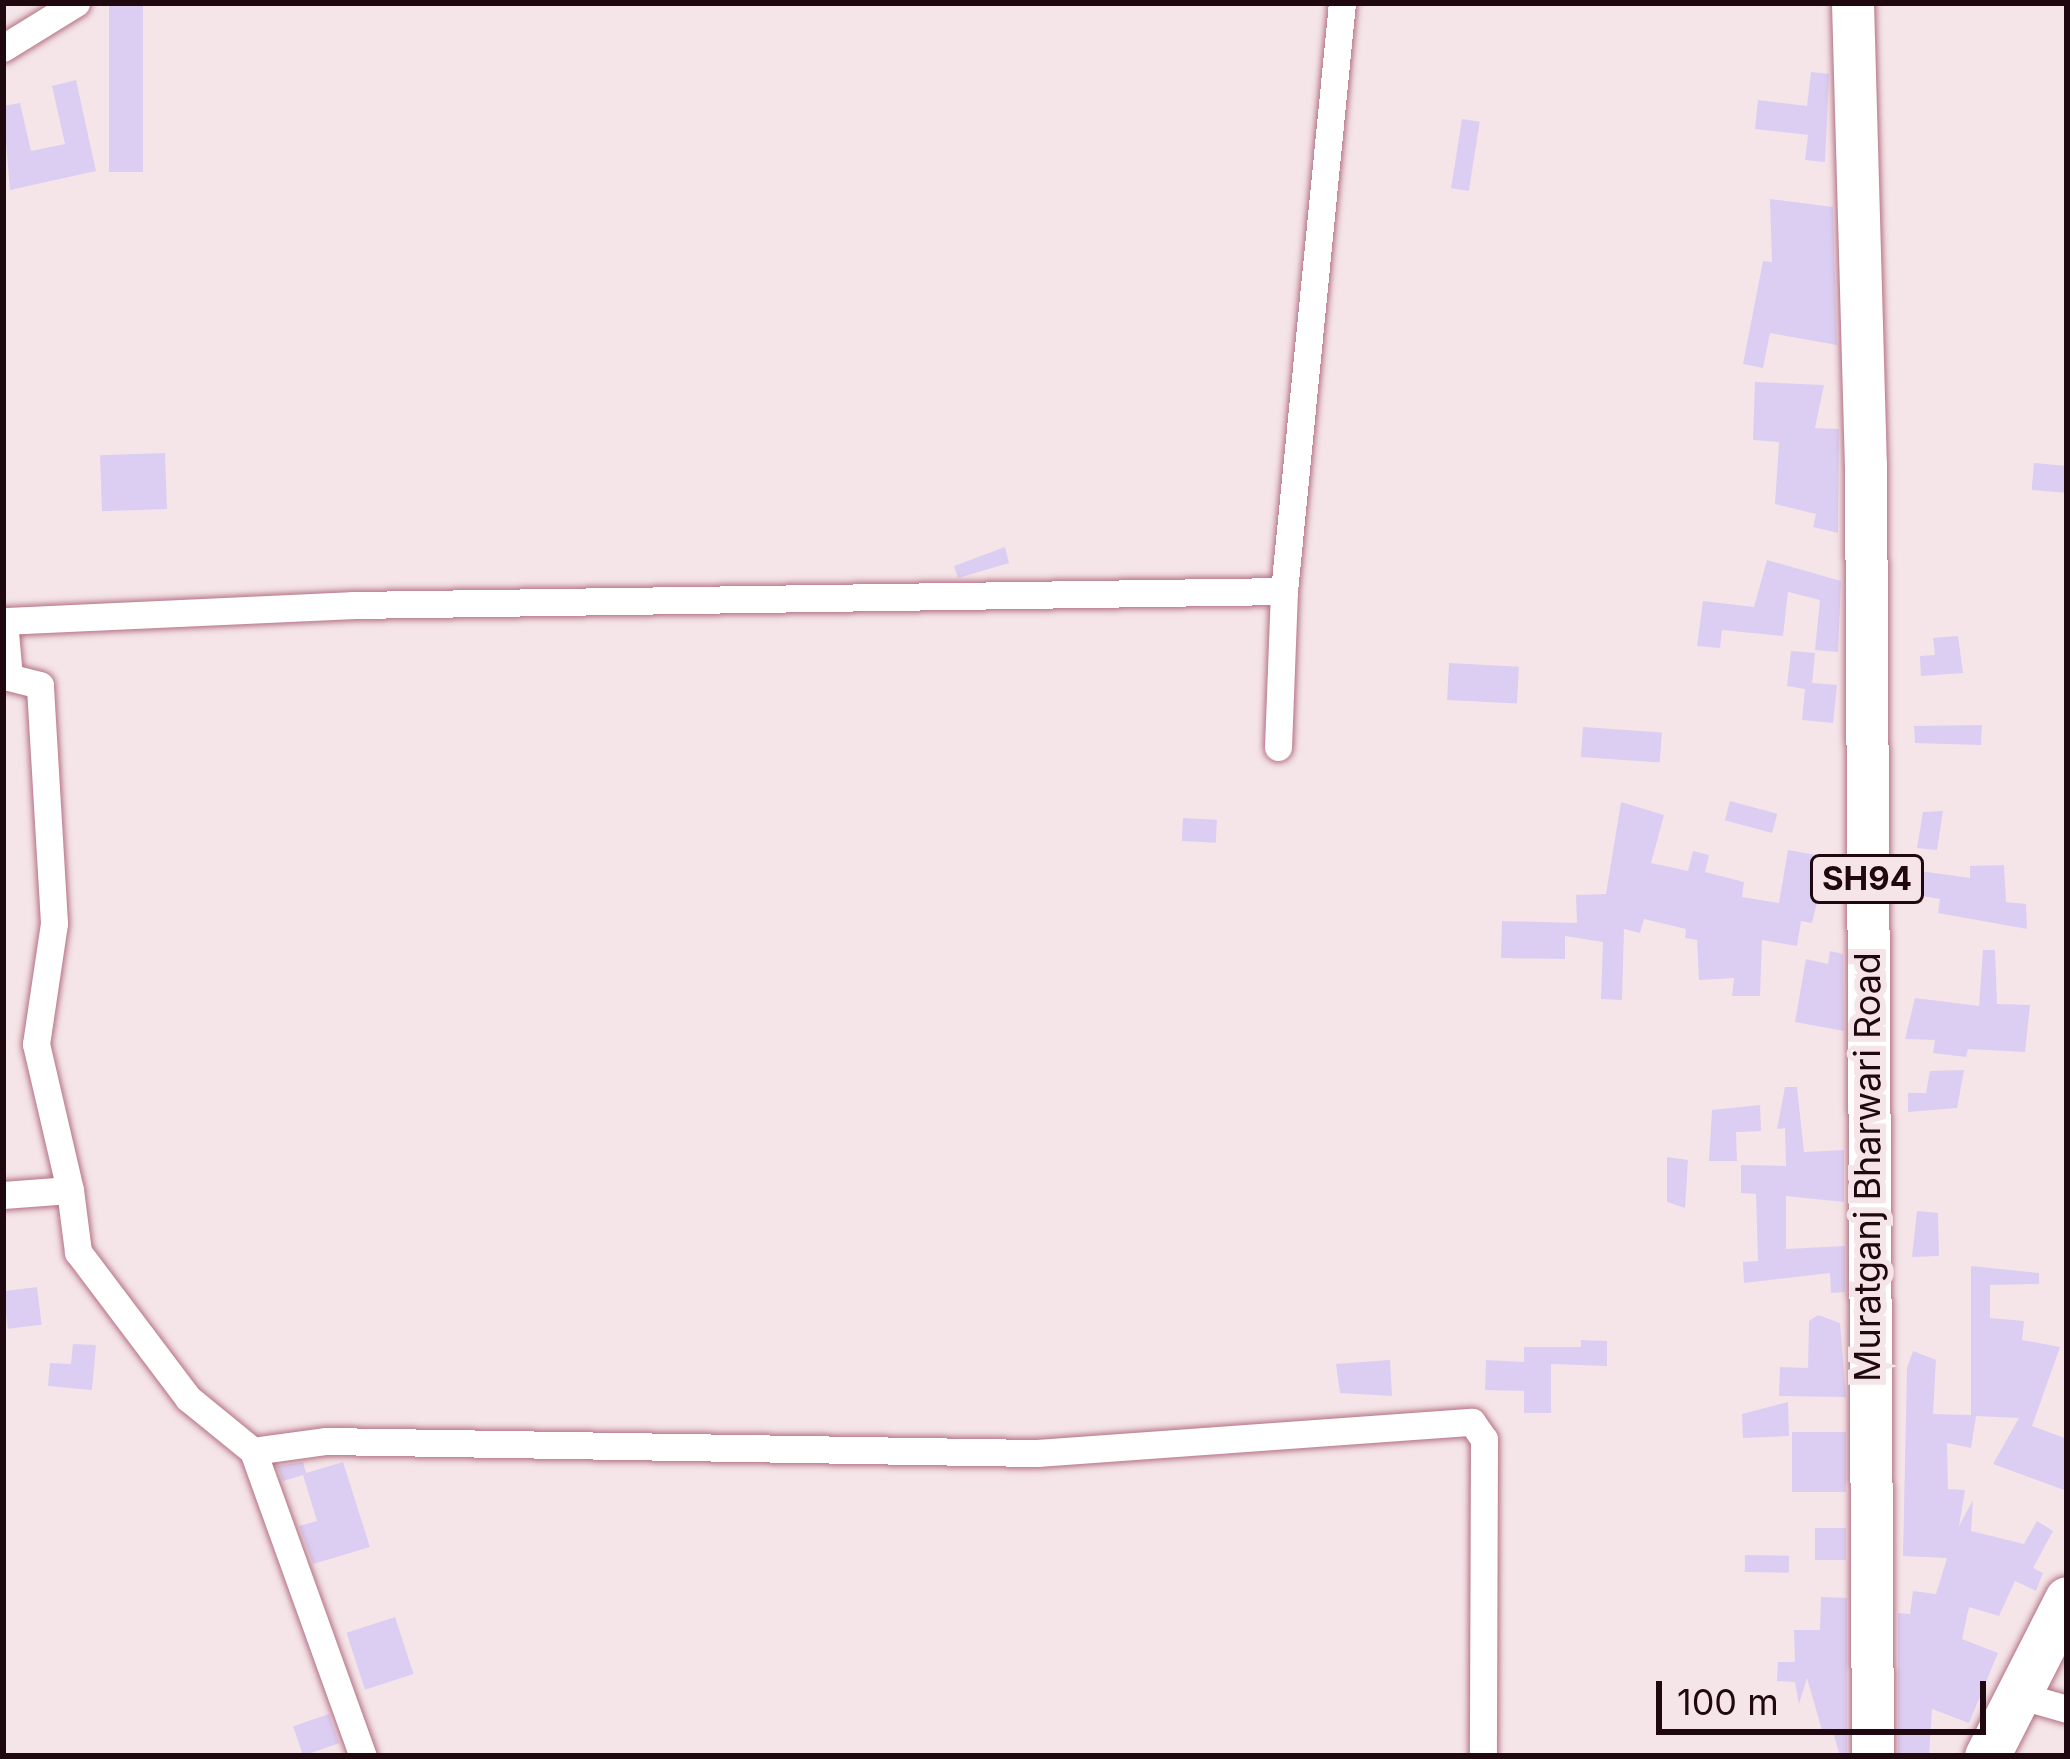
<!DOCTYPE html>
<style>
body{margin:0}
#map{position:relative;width:2070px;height:1759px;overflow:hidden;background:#f5e5e9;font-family:Inter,sans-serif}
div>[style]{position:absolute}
.building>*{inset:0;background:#dccef2;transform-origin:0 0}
.roads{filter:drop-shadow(0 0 3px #b47183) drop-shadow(0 0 3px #b47183)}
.minor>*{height:27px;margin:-13.5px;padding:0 13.5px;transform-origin:13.5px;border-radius:13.5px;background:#fff}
.primary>*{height:42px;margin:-21px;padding:0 21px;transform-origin:21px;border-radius:21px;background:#fff}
.trunk>*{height:45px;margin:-22.5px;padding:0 22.5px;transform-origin:22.5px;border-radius:22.5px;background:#fff}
span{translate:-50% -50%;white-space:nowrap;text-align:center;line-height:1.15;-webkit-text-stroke:12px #f5e5e9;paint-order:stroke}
.shield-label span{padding:3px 9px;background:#f5e5e9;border:3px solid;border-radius:9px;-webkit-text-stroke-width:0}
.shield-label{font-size:33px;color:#200810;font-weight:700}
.street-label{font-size:36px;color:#200810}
.frame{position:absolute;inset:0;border:6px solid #200810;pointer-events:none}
.scale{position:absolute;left:1656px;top:1681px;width:330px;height:54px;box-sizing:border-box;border:6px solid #200810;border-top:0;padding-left:15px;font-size:36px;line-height:42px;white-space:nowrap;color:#200810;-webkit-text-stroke:9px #f5e5e9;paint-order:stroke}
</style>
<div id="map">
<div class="building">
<div style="left:109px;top:3px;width:34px;height:169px"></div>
<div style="clip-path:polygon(1811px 72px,1829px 74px,1825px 162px,1805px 160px,1808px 135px,1755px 129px,1758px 100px,1807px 106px)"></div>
<div style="clip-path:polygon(76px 80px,96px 171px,10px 190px,3px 106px,20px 103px,31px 151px,65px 144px,52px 86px)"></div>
<div style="left:1462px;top:119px;width:18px;height:70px;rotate:9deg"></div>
<div style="clip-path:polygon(1770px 199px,1833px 207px,1837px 345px,1770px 333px,1763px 368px,1743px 364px,1763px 261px,1772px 262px)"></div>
<div style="clip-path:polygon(1755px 382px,1824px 385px,1815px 428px,1839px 429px,1838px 533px,1813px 527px,1816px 514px,1775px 504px,1779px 442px,1753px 440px)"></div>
<div style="left:165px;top:453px;width:56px;height:65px;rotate:88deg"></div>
<div style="left:2034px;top:463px;width:33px;height:27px;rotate:5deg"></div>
<div style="clip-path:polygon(1005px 547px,1009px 563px,958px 578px,954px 566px)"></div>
<div style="clip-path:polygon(1767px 560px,1841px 581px,1838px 652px,1815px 650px,1820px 600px,1788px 592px,1783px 636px,1722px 630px,1720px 648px,1697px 646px,1703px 601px,1754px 607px)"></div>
<div style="clip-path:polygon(1958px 636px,1963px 673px,1921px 676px,1920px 656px,1935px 655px,1933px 638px)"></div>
<div style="clip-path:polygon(1791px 651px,1815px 653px,1812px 683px,1837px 685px,1833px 723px,1802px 720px,1805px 689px,1787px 686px)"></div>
<div style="left:1449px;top:663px;width:70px;height:37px;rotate:3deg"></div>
<div style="clip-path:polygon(1982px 725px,1981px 745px,1915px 743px,1914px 726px)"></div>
<div style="left:1583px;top:727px;width:79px;height:30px;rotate:4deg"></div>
<div style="left:1730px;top:801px;width:49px;height:20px;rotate:15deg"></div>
<div style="clip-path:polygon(1621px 802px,1664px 815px,1651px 863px,1688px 871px,1693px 851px,1709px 855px,1705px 872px,1744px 882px,1742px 897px,1779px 903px,1788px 850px,1828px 857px,1812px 923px,1801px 921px,1797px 946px,1762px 940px,1760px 996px,1732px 996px,1734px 978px,1699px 980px,1697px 940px,1685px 938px,1686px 929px,1644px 919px,1640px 933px,1624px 929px,1622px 1000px,1601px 999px,1603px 942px,1565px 936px,1565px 959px,1501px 958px,1502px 921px,1577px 923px,1576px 895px,1606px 894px)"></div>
<div style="clip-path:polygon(1943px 811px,1937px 850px,1917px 848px,1923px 812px)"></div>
<div style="left:1183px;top:818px;width:34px;height:23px;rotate:3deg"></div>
<div style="clip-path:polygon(2004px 865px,2006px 902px,2026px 904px,2027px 929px,1938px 913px,1940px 899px,1916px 895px,1920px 871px,1970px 878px,1970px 866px)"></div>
<div style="clip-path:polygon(1983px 950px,1995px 950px,1997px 1004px,2030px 1005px,2025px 1052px,1968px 1049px,1966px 1057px,1933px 1053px,1935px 1040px,1905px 1039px,1915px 998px,1979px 1006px)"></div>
<div style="clip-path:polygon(1830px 951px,1843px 954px,1844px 1031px,1795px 1022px,1806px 959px,1828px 964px)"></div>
<div style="clip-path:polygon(1964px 1070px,1957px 1108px,1908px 1112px,1908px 1093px,1926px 1093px,1930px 1071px)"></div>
<div style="clip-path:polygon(1785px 1087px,1797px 1087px,1804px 1152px,1844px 1150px,1844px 1202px,1786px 1196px,1786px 1249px,1845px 1246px,1845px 1292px,1831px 1293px,1830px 1273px,1744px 1283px,1743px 1262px,1758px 1261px,1756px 1194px,1741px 1193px,1741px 1165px,1786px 1166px,1785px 1128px,1777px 1129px)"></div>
<div style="clip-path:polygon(1760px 1105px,1761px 1131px,1736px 1132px,1737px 1161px,1709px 1161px,1712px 1110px)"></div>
<div style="clip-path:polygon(1667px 1157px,1688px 1160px,1685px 1208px,1667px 1202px)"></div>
<div style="clip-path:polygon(1917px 1211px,1938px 1213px,1939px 1256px,1912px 1257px)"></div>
<div style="clip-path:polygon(1971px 1266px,2039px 1273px,2039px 1284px,1990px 1285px,1990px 1318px,2024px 1321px,2022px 1340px,2060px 1347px,2032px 1426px,2067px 1439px,2067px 1491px,1993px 1464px,2019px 1418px,1976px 1416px,1971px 1448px,1947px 1443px,1948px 1489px,1965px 1490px,1959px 1526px,1973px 1500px,1971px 1531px,2024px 1544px,2037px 1521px,2053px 1531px,2033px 1568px,2043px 1573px,2036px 1591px,2015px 1581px,1999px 1616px,1969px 1607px,1962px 1639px,1998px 1653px,1969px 1723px,1932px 1709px,1929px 1756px,1898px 1756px,1898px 1613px,1910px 1614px,1913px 1591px,1936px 1594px,1947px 1558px,1903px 1556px,1907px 1368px,1913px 1351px,1936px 1360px,1933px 1414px,1971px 1415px)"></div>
<div style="left:37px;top:1287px;width:38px;height:34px;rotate:83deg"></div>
<div style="clip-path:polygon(1818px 1315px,1840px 1323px,1846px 1397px,1779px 1396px,1780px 1367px,1808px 1368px,1809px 1321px)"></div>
<div style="clip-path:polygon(1581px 1340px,1607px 1341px,1607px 1366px,1551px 1364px,1551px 1413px,1524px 1413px,1524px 1391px,1485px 1390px,1486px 1360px,1524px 1362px,1524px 1347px,1581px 1347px)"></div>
<div style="clip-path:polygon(73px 1344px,96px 1345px,92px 1390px,48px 1386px,50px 1363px,71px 1364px)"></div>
<div style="clip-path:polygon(1390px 1360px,1392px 1396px,1340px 1393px,1336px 1364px)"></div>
<div style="clip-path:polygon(1788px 1402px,1789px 1436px,1743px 1438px,1742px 1414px)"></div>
<div style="left:1846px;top:1432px;width:60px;height:54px;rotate:90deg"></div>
<div style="clip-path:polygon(303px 1462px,306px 1473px,343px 1462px,370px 1547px,313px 1564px,299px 1526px,317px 1521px,303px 1475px,283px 1481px,277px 1466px)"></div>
<div style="left:1846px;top:1528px;width:32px;height:31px;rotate:90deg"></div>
<div style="left:1745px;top:1555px;width:44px;height:17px;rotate:1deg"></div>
<div style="clip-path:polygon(1821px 1597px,1847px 1598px,1847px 1756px,1840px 1756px,1833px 1732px,1823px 1734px,1807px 1678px,1799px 1704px,1795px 1682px,1777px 1681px,1778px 1662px,1795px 1662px,1794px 1630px,1820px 1630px)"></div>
<div style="left:395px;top:1617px;width:60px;height:51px;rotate:72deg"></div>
<div style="left:329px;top:1714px;width:31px;height:38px;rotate:71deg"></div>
</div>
<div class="roads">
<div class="minor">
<div style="left:3px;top:48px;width:86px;rotate:-31.7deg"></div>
<div style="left:1278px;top:747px;width:156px;rotate:-87.8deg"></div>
<div style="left:1284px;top:591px;width:591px;rotate:-84.37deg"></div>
<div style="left:70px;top:1190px;width:150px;rotate:-103.1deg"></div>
<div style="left:36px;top:1044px;width:122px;rotate:-81.5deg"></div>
<div style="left:54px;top:923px;width:238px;rotate:-93.4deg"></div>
<div style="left:40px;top:685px;width:32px;rotate:-166deg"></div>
<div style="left:9px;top:677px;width:56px;rotate:-95.1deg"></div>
<div style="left:4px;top:621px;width:349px;rotate:-2.6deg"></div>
<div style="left:353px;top:605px;width:931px;rotate:-0.86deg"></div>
<div style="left:3px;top:1195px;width:67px;rotate:-4.3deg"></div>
<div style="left:70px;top:1190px;width:63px;rotate:82.6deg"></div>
<div style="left:78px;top:1252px;width:183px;rotate:53deg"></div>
<div style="left:188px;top:1398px;width:84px;rotate:39.2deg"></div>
<div style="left:253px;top:1451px;width:324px;rotate:70.2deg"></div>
<div style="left:253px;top:1451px;width:74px;rotate:-7.8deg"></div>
<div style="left:326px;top:1441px;width:711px;rotate:0.97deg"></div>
<div style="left:1037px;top:1453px;width:436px;rotate:-4.1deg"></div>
<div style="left:1472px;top:1422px;width:21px;rotate:55deg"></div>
<div style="left:1484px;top:1439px;width:317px;rotate:90.2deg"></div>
<div style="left:2018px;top:1695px;width:51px;rotate:15.9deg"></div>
</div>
<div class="primary">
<div style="left:1853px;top:3px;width:462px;rotate:88.4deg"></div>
<div style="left:1866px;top:465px;width:1291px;rotate:89.69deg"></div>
</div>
<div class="trunk">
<div style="left:1987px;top:1756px;width:176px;rotate:-63deg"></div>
</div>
</div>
<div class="shield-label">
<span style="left:1867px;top:879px">SH94</span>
</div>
<div class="street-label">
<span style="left:1868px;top:1167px;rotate:-90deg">Muratganj Bharwari Road</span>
</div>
<div class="frame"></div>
<div class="scale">100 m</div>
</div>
